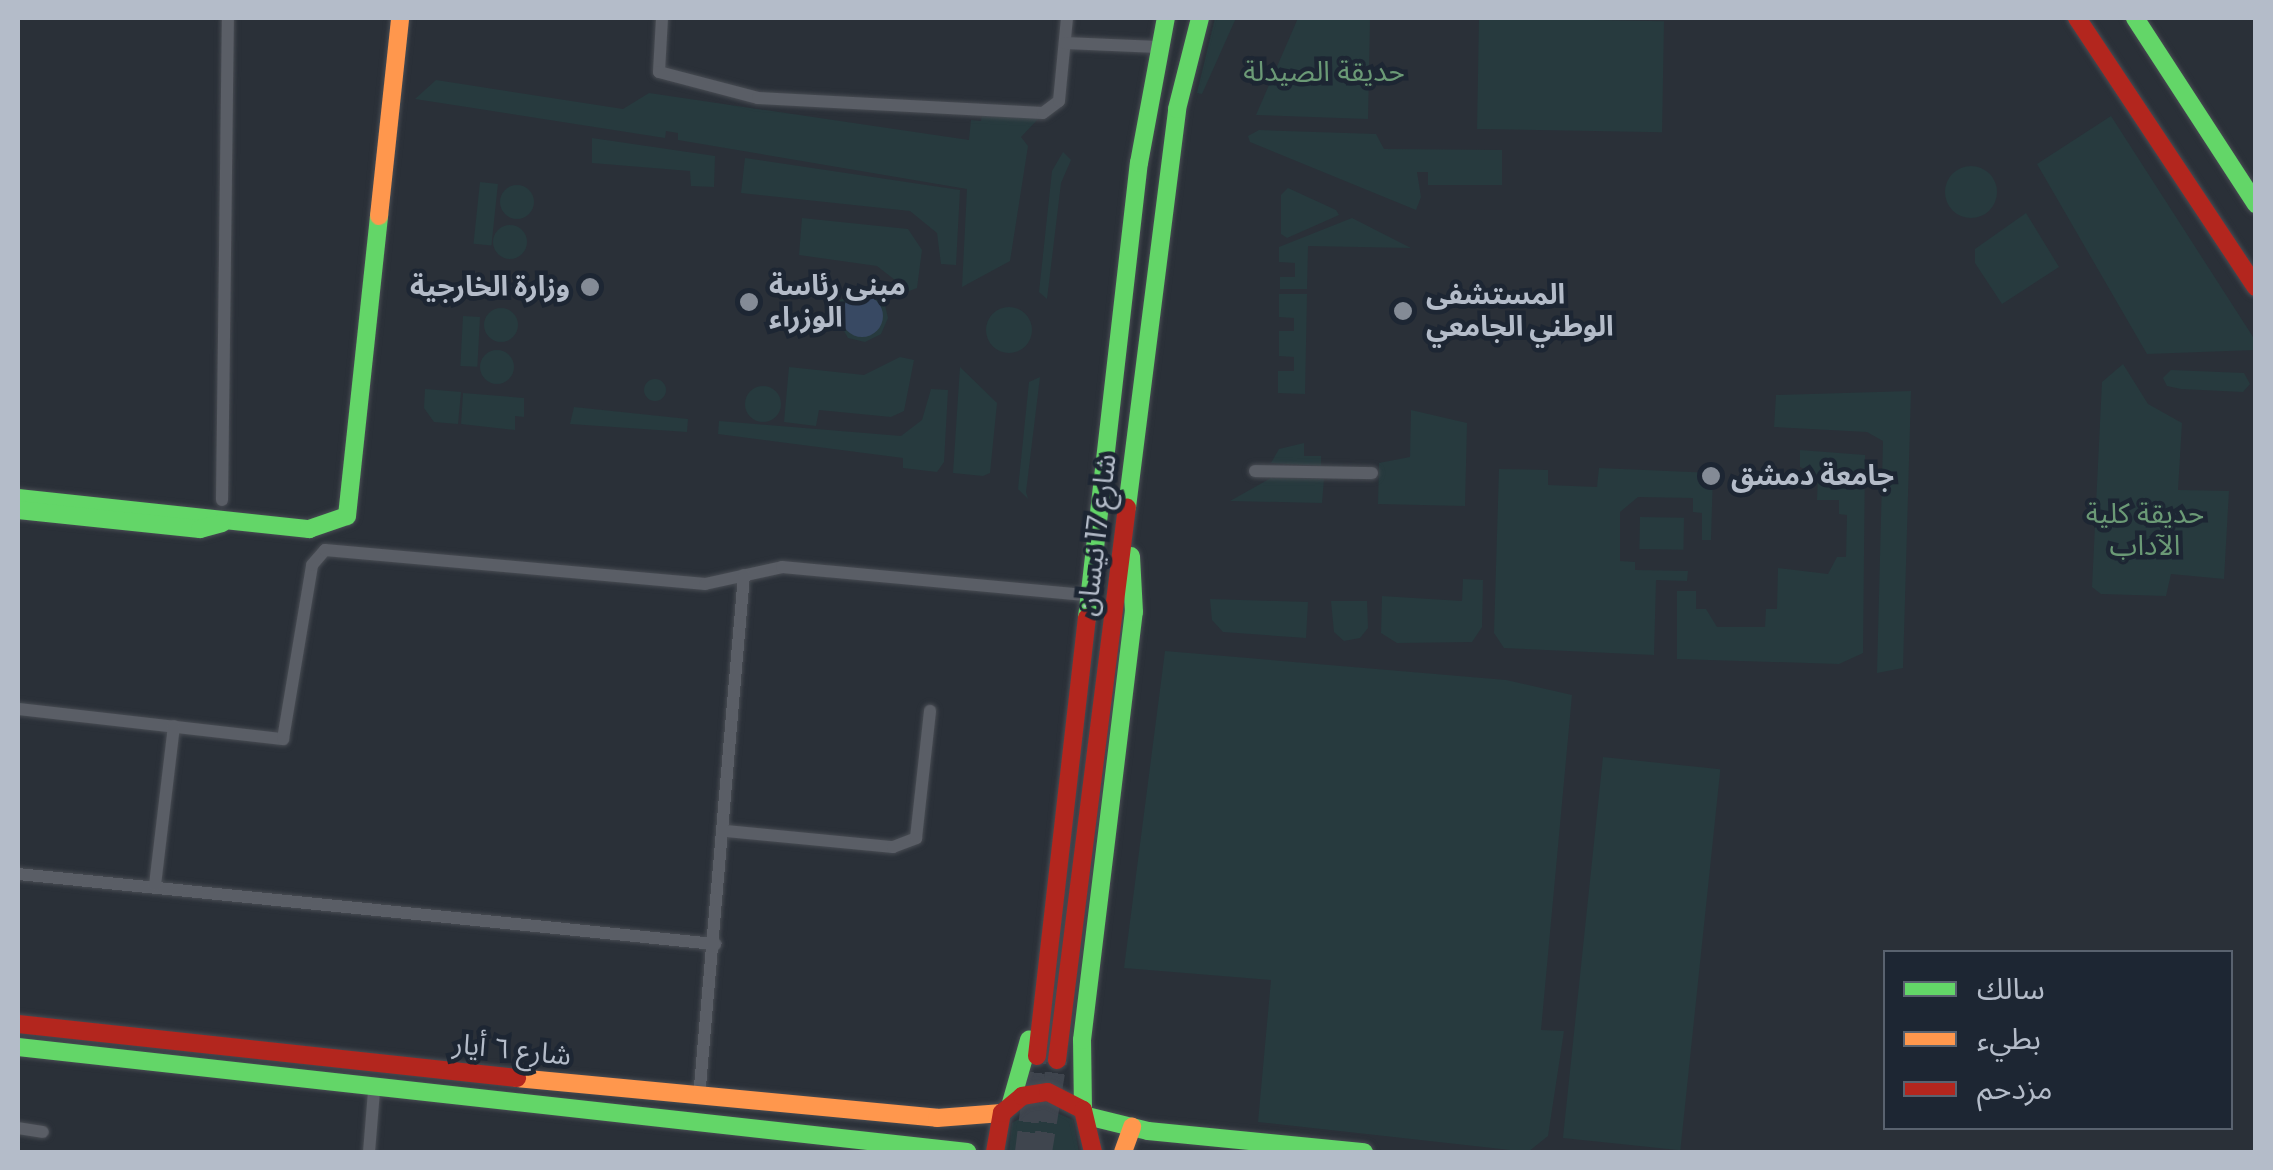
<!DOCTYPE html>
<meta charset="utf-8">
<style>
body{margin:0}
#map{position:relative;width:2273px;height:1170px;overflow:hidden;background:#2a3038;font-family:Poppins,"Noto Sans Arabic",sans-serif}
div>[style]{position:absolute}
.green>*{inset:0;background:#273a3e;transform-origin:0 0}
.round{border-radius:50%}
.water>*{inset:0;background:#384963}
.primary-tunnel>*{height:20px;margin-top:-10px;transform-origin:0;background:repeating-linear-gradient(90deg,#3f454e 0 20px,transparent 0 30px)}
.roads{filter:drop-shadow(0 0 2px #484c53) drop-shadow(0 0 2px #484c53)}
.street>*{height:12px;margin:-6px;padding:0 6px;transform-origin:6px;border-radius:6px;background:#5a5e66}
.fast>*{height:18px;margin:-9px;padding:0 9px;transform-origin:9px;border-radius:9px;background:#63d668}
.slow>*{height:18px;margin:-9px;padding:0 9px;transform-origin:9px;border-radius:9px;background:#ff974d}
.jam>*{height:18px;margin:-9px;padding:0 9px;transform-origin:9px;border-radius:9px;background:#b3261e}
.dots>*{width:28px;height:28px;translate:-50% -50%;box-sizing:border-box;border:5px solid #1d2633;border-radius:50%}
span{translate:-50% -50%;white-space:nowrap;text-align:center;line-height:1.15;-webkit-text-stroke:9px #1d2633;paint-order:stroke}
.park-label{font-size:28px;color:#6b9a76}
.poi-label{font-size:28px;color:#b4bcc9;font-weight:700}
.left{translate:0 -50%;text-align:left}
.right{translate:-100% -50%;text-align:right}
.street-label{font-size:28px;color:#b4bcc9}
.frame{position:absolute;inset:0;border:20px solid #b4bcc9;pointer-events:none}
.legend{position:absolute;left:1883px;top:950px;width:350px;height:180px;box-sizing:border-box;background:#1d2633;border:2px solid #59626f;margin:0;padding:12px 18px;list-style:none;font-size:30px;color:#b4bcc9}
.legend li{display:flex;align-items:center;gap:20px;height:50px}
.legend b{width:50px;border:2px solid #59626f}
</style>
<div id="map">
<div class="green">
<div style="clip-path:polygon(1215px 18px,1236px 18px,1202px 94px,1197px 93px)"></div>
<div style="clip-path:polygon(1298px 18px,1370px 18px,1368px 119px,1256px 115px)"></div>
<div style="left:1479px;top:18px;width:185px;height:111px;rotate:1deg"></div>
<div style="clip-path:polygon(436px 80px,623px 109px,649px 93px,969px 140px,971px 120px,981px 121px,982px 113px,1039px 118px,1021px 137px,1028px 146px,1010px 261px,962px 287px,967px 189px,678px 140px,678px 133px,666px 131px,665px 138px,415px 99px)"></div>
<div style="clip-path:polygon(2111px 116px,2255px 340px,2255px 350px,2147px 354px,2037px 164px)"></div>
<div style="clip-path:polygon(1259px 130px,1376px 134px,1384px 149px,1502px 150px,1502px 185px,1428px 185px,1428px 172px,1417px 172px,1421px 197px,1416px 210px,1250px 142px,1248px 136px)"></div>
<div style="clip-path:polygon(592px 138px,715px 156px,714px 187px,691px 186px,690px 171px,592px 163px)"></div>
<div style="clip-path:polygon(1063px 152px,1071px 160px,1061px 183px,1047px 299px,1039px 292px,1052px 171px)"></div>
<div style="clip-path:polygon(745px 158px,960px 190px,956px 265px,941px 264px,937px 233px,910px 211px,741px 193px)"></div>
<div class="round" style="left:1945px;top:166px;width:52px;height:52px"></div>
<div style="left:480px;top:182px;width:18px;height:62px;rotate:6deg"></div>
<div class="round" style="left:500px;top:185px;width:34px;height:34px"></div>
<div style="clip-path:polygon(1288px 188px,1336px 210px,1339px 215px,1287px 238px,1281px 234px,1281px 195px)"></div>
<div style="clip-path:polygon(2026px 213px,2059px 267px,2002px 304px,1975px 263px,1975px 249px)"></div>
<div style="clip-path:polygon(802px 218px,908px 229px,922px 250px,917px 288px,909px 291px,877px 266px,799px 255px)"></div>
<div style="clip-path:polygon(1352px 218px,1411px 248px,1308px 246px,1307px 289px,1280px 289px,1280px 277px,1295px 277px,1295px 263px,1279px 262px,1279px 247px)"></div>
<div class="round" style="left:493px;top:225px;width:34px;height:34px"></div>
<div style="clip-path:polygon(862px 289px,884px 301px,888px 318px,881px 334px,865px 342px,848px 338px,836px 317px,840px 300px)"></div>
<div style="clip-path:polygon(1279px 294px,1307px 294px,1305px 394px,1278px 393px,1278px 371px,1294px 371px,1294px 357px,1279px 356px,1279px 331px,1294px 331px,1294px 318px,1279px 317px)"></div>
<div class="round" style="left:986px;top:307px;width:46px;height:46px"></div>
<div class="round" style="left:484px;top:308px;width:34px;height:34px"></div>
<div style="left:463px;top:316px;width:17px;height:50px;rotate:3deg"></div>
<div class="round" style="left:480px;top:350px;width:34px;height:34px"></div>
<div style="clip-path:polygon(900px 357px,914px 360px,904px 411px,891px 417px,819px 410px,816px 426px,784px 422px,789px 367px,864px 375px)"></div>
<div style="clip-path:polygon(2123px 364px,2148px 404px,2182px 423px,2178px 490px,2229px 491px,2224px 579px,2171px 574px,2166px 596px,2101px 594px,2092px 587px,2102px 382px)"></div>
<div style="clip-path:polygon(960px 367px,997px 403px,990px 473px,983px 476px,953px 473px)"></div>
<div style="clip-path:polygon(2171px 370px,2244px 373px,2250px 384px,2243px 392px,2181px 389px,2167px 386px,2163px 378px)"></div>
<div style="clip-path:polygon(1040px 377px,1026px 492px,1028px 499px,1018px 489px,1029px 382px)"></div>
<div class="round" style="left:644px;top:379px;width:22px;height:22px"></div>
<div class="round" style="left:745px;top:386px;width:36px;height:36px"></div>
<div style="clip-path:polygon(425px 389px,461px 392px,458px 424px,434px 422px,424px 408px)"></div>
<div style="clip-path:polygon(931px 389px,948px 390px,944px 462px,937px 472px,903px 468px,903px 458px,718px 434px,719px 421px,901px 436px,922px 420px)"></div>
<div style="clip-path:polygon(1911px 391px,1903px 668px,1877px 673px,1883px 441px,1867px 432px,1774px 427px,1776px 395px)"></div>
<div style="clip-path:polygon(463px 393px,524px 398px,524px 417px,515px 416px,515px 430px,461px 424px)"></div>
<div style="clip-path:polygon(574px 407px,688px 419px,687px 432px,570px 424px)"></div>
<div style="clip-path:polygon(1411px 410px,1467px 423px,1465px 506px,1378px 504px,1379px 463px,1410px 457px)"></div>
<div style="clip-path:polygon(1304px 443px,1304px 456px,1321px 456px,1321px 466px,1271px 463px,1279px 449px)"></div>
<div style="clip-path:polygon(1800px 450px,1865px 455px,1863px 653px,1839px 664px,1677px 659px,1677px 591px,1696px 591px,1696px 609px,1706px 609px,1717px 627px,1765px 627px,1766px 609px,1777px 609px,1778px 568px,1828px 574px,1837px 557px,1846px 557px,1847px 515px,1839px 514px,1839px 500px,1817px 500px,1818px 475px,1800px 467px)"></div>
<div style="clip-path:polygon(1599px 468px,1713px 473px,1711px 540px,1702px 540px,1702px 513px,1693px 512px,1693px 498px,1638px 497px,1620px 512px,1620px 561px,1635px 562px,1635px 570px,1688px 571px,1687px 581px,1656px 580px,1654px 655px,1504px 648px,1494px 633px,1499px 469px,1548px 470px,1548px 485px,1597px 487px)"></div>
<div style="clip-path:polygon(1271px 478px,1324px 479px,1322px 503px,1230px 501px)"></div>
<div style="left:1640px;top:517px;width:44px;height:32px;rotate:1deg"></div>
<div style="clip-path:polygon(1463px 579px,1483px 580px,1482px 627px,1472px 642px,1397px 643px,1381px 633px,1382px 596px,1462px 601px)"></div>
<div style="clip-path:polygon(1210px 599px,1308px 602px,1306px 638px,1223px 632px,1212px 620px)"></div>
<div style="clip-path:polygon(1331px 601px,1367px 601px,1368px 628px,1360px 638px,1344px 641px,1334px 632px)"></div>
<div style="clip-path:polygon(1165px 651px,1506px 680px,1572px 695px,1541px 1030px,1564px 1031px,1548px 1136px,1528px 1152px,1258px 1122px,1271px 980px,1124px 968px)"></div>
<div style="left:1603px;top:757px;width:118px;height:383px;rotate:6deg"></div>
<div style="clip-path:polygon(1042px 1106px,1073px 1120px,1079px 1152px,1009px 1152px,1012px 1123px)"></div>
</div>
<div class="water">
<div class="round" style="left:841px;top:295px;width:42px;height:42px"></div>
</div>
<div class="primary-tunnel">
<div style="left:1025px;top:1152px;width:97px;rotate:-82.9deg"></div>
<div style="left:1042px;top:1152px;width:93px;rotate:-80.7deg"></div>
</div>
<div class="roads">
<div class="street">
<div style="left:662px;top:18px;width:54px;rotate:93.2deg"></div>
<div style="left:659px;top:72px;width:102px;rotate:14.7deg"></div>
<div style="left:758px;top:98px;width:285px;rotate:3deg"></div>
<div style="left:1043px;top:113px;width:20px;rotate:-37deg"></div>
<div style="left:1059px;top:101px;width:83px;rotate:-84.5deg"></div>
<div style="left:1065px;top:43px;width:93px;rotate:2.5deg"></div>
<div style="left:1255px;top:471px;width:117px;rotate:1deg"></div>
<div style="left:222px;top:500px;width:482px;rotate:-89.3deg"></div>
<div style="left:18px;top:709px;width:267px;rotate:6.5deg"></div>
<div style="left:283px;top:739px;width:176px;rotate:-80.5deg"></div>
<div style="left:312px;top:565px;width:20px;rotate:-49deg"></div>
<div style="left:325px;top:550px;width:382px;rotate:5.1deg"></div>
<div style="left:705px;top:584px;width:79px;rotate:-12.4deg"></div>
<div style="left:782px;top:567px;width:312px;rotate:5.3deg"></div>
<div style="left:726px;top:831px;width:168px;rotate:5.5deg"></div>
<div style="left:893px;top:847px;width:25px;rotate:-21deg"></div>
<div style="left:916px;top:838px;width:128px;rotate:-83.7deg"></div>
<div style="left:18px;top:874px;width:701px;rotate:5.74deg"></div>
<div style="left:155px;top:885px;width:160px;rotate:-83.2deg"></div>
<div style="left:699px;top:1098px;width:525px;rotate:-85.08deg"></div>
<div style="left:18px;top:1128px;width:25px;rotate:9deg"></div>
<div style="left:369px;top:1152px;width:61px;rotate:-85.3deg"></div>
</div>
<div class="fast">
<div style="left:2135px;top:18px;width:222px;rotate:57deg"></div>
<div style="left:18px;top:498px;width:293px;rotate:6.1deg"></div>
<div style="left:309px;top:529px;width:40px;rotate:-18.9deg"></div>
<div style="left:347px;top:516px;width:302px;rotate:-83.9deg"></div>
<div style="left:1127px;top:507px;width:401px;rotate:-82.8deg"></div>
<div style="left:1177px;top:109px;width:94px;rotate:-75.8deg"></div>
<div style="left:18px;top:510px;width:183px;rotate:6deg"></div>
<div style="left:200px;top:529px;width:23px;rotate:-15deg"></div>
<div style="left:1087px;top:618px;width:458px;rotate:-83.5deg"></div>
<div style="left:1139px;top:163px;width:147px;rotate:-79.5deg"></div>
<div style="left:18px;top:1047px;width:955px;rotate:6.31deg"></div>
<div style="left:1011px;top:1103px;width:66px;rotate:-74.1deg"></div>
<div style="left:1083px;top:1110px;width:70px;rotate:-90.8deg"></div>
<div style="left:1082px;top:1040px;width:431px;rotate:-83.1deg"></div>
<div style="left:1134px;top:612px;width:56px;rotate:-93.1deg"></div>
<div style="left:1087px;top:1116px;width:63px;rotate:13.8deg"></div>
<div style="left:1148px;top:1131px;width:217px;rotate:5.6deg"></div>
</div>
<div class="slow">
<div style="left:379px;top:216px;width:199px;rotate:-83.9deg"></div>
<div style="left:517px;top:1078px;width:422px;rotate:5.4deg"></div>
<div style="left:937px;top:1118px;width:65px;rotate:-4.4deg"></div>
<div style="left:1123px;top:1152px;width:27px;rotate:-70deg"></div>
</div>
<div class="jam">
<div style="left:2077px;top:18px;width:323px;rotate:56.4deg"></div>
<div style="left:18px;top:1024px;width:502px;rotate:6.18deg"></div>
<div style="left:1037px;top:1056px;width:441px;rotate:-83.5deg"></div>
<div style="left:1057px;top:1060px;width:557px;rotate:-82.79deg"></div>
<div style="left:995px;top:1152px;width:40px;rotate:-80deg"></div>
<div style="left:1002px;top:1113px;width:26px;rotate:-40deg"></div>
<div style="left:1022px;top:1096px;width:26px;rotate:-9deg"></div>
<div style="left:1048px;top:1092px;width:39px;rotate:27deg"></div>
<div style="left:1083px;top:1110px;width:43px;rotate:76.6deg"></div>
</div>
</div>
<div class="dots">
<div style="left:590px;top:287px;background:#848b96"></div>
<div style="left:749px;top:302px;background:#848b96"></div>
<div style="left:1403px;top:311px;background:#848b96"></div>
<div style="left:1711px;top:476px;background:#848b96"></div>
</div>
<div class="park-label">
<span style="left:1324px;top:72px">حديقة الصيدلة</span>
<span style="left:2145px;top:530px">حديقة كلية<br>الآداب</span>
</div>
<div class="poi-label">
<span class="left" style="left:769px;top:302px">مبنى رئاسة<br>الوزراء</span>
<span class="right" style="left:570px;top:287px">وزارة الخارجية</span>
<span class="left" style="left:1426px;top:311px">المستشفى<br>الوطني الجامعي</span>
<span class="left" style="left:1731px;top:476px">جامعة دمشق</span>
</div>
<div class="street-label">
<span style="left:1097px;top:535px;rotate:-83deg">شارع 17 نيسان</span>
<span style="left:512px;top:1050px;rotate:6deg">شارع ٦ أيار</span>
</div>
<div class="frame"></div>
<ul class="legend">
<li><b style="height:12px;background:#63d668"></b>سالك</li>
<li><b style="height:12px;background:#ff974d"></b>بطيء</li>
<li><b style="height:12px;background:#b3261e"></b>مزدحم</li>
</ul>
</div>
